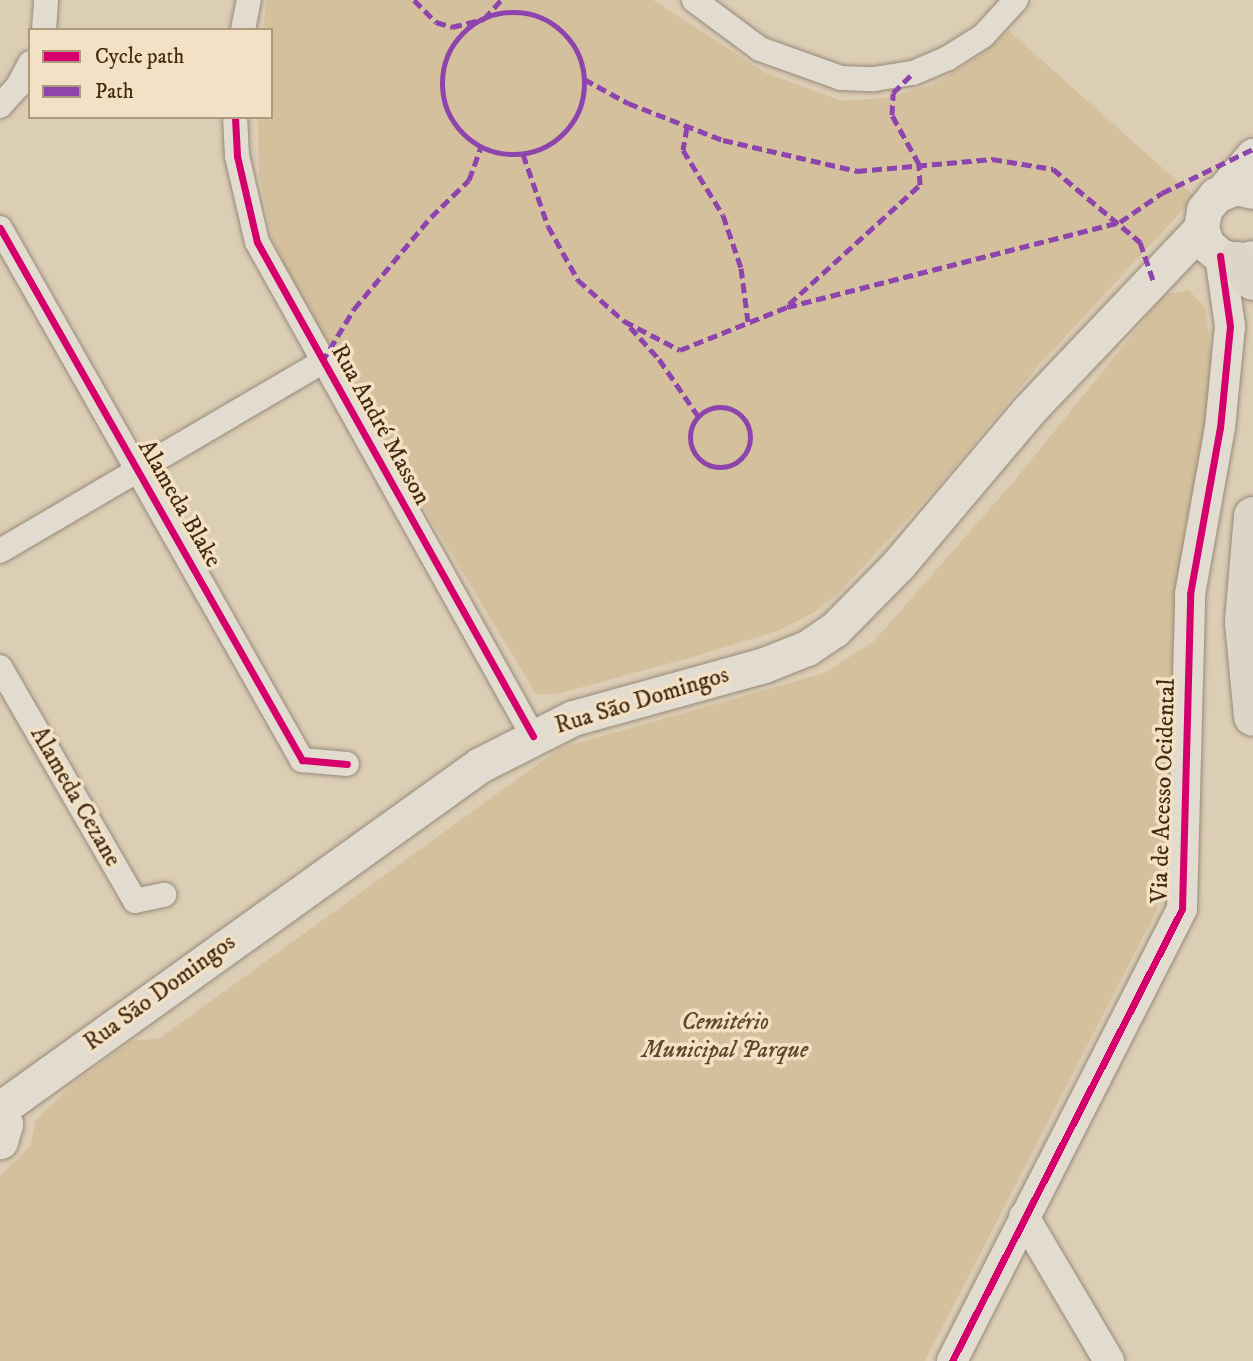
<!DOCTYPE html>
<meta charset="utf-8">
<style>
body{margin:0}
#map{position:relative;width:1253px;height:1361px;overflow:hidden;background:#dccdb5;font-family:"IM FELL DW Pica",serif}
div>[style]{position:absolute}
.green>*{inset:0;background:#d5c09e}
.roads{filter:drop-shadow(0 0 2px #968a79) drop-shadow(0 0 2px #968a79)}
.minor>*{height:24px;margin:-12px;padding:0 12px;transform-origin:12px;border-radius:12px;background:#e2dbcf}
.tertiary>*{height:30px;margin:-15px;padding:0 15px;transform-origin:15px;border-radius:15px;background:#e2dbcf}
.secondary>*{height:35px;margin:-17.5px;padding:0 17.5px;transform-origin:17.5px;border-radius:17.5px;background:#e2dbcf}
.trunk>*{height:38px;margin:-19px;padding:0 19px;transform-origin:19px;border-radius:19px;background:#ddd5c8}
.quiet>*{height:5px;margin-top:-2.5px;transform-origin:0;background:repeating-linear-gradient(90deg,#8e44ad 0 10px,transparent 0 15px)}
.quiet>.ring{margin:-2.5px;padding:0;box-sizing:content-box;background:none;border:5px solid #8e44ad;border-radius:50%}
.cycleway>*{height:7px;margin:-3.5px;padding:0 3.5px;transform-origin:3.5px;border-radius:3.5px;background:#d6006c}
span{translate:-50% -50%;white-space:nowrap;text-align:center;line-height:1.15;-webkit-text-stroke:7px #f2e1c5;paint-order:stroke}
.street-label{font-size:24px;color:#452a10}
.park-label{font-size:24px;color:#614629;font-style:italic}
.legend{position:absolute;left:28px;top:28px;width:245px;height:91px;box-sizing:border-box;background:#f2e1c5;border:2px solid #ad987d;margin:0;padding:9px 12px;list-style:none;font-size:21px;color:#452a10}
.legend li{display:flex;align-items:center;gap:14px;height:35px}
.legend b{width:35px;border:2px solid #ad987d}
</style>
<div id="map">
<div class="green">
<div style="clip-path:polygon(267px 0,653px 0,766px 73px,842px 101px,884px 98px,932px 85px,978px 57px,1009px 31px,1195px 197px,1039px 365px,941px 483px,838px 594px,813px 613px,777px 631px,700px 655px,557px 694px,536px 694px,316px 329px,272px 239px,259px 174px,258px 117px,271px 117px,271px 30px,263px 30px)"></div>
<div style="clip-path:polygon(1189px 290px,1205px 308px,1211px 349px,1210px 403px,1157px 910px,925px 1361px,0 1361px,0 1176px,30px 1146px,36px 1120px,76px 1081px,132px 1041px,160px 1038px,560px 748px,825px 673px,874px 641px,1015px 480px,1165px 294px)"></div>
</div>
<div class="roads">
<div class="minor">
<div style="left:694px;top:0;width:82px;rotate:36.6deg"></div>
<div style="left:760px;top:49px;width:86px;rotate:19.7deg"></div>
<div style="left:841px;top:78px;width:33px;rotate:2deg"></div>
<div style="left:874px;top:79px;width:39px;rotate:-9deg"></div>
<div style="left:913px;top:73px;width:38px;rotate:-23deg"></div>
<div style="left:948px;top:58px;width:41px;rotate:-32.2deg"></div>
<div style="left:983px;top:36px;width:49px;rotate:-47.5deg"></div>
<div style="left:44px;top:30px;width:30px;rotate:-86deg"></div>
<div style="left:243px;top:30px;width:31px;rotate:-79deg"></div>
<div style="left:0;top:106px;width:27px;rotate:-48deg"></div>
<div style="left:18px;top:86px;width:26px;rotate:-62deg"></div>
<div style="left:235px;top:117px;width:39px;rotate:87deg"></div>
<div style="left:237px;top:156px;width:88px;rotate:76.9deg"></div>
<div style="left:257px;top:242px;width:566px;rotate:60.81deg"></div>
<div style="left:0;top:228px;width:612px;rotate:60.42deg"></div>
<div style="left:302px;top:760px;width:45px;rotate:5.1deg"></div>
<div style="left:0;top:551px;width:373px;rotate:-30.4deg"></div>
<div style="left:0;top:667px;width:270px;rotate:60deg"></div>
<div style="left:135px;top:901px;width:30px;rotate:-12deg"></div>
</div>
<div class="tertiary">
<div style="left:1024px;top:1217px;width:167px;rotate:59.4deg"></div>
<div style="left:952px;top:1361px;width:507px;rotate:-63.03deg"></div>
<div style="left:1182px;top:909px;width:315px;rotate:-88.5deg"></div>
<div style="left:1190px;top:594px;width:169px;rotate:-79.8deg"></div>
<div style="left:1220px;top:428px;width:102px;rotate:-84.4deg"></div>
<div style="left:1230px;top:326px;width:71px;rotate:-98.1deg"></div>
</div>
<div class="secondary">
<div style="left:1224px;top:190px;width:45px;rotate:-49.5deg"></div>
<div style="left:1253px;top:191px;width:17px;rotate:-167deg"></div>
<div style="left:1236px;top:187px;width:22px;rotate:158deg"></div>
<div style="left:1216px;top:195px;width:19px;rotate:129deg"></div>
<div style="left:1204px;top:210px;width:19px;rotate:99deg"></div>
<div style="left:1201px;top:229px;width:17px;rotate:69deg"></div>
<div style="left:1207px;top:245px;width:17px;rotate:40deg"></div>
<div style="left:1220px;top:256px;width:19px;rotate:16deg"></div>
<div style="left:1238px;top:261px;width:15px;rotate:-11deg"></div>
<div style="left:0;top:1109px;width:591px;rotate:-35.63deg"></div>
<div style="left:480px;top:765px;width:104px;rotate:-26.8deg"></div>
<div style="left:573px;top:718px;width:198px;rotate:-15.5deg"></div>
<div style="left:764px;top:665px;width:46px;rotate:-21.6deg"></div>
<div style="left:807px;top:648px;width:32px;rotate:-34deg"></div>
<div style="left:834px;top:630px;width:91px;rotate:-45.4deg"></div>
<div style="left:898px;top:565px;width:202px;rotate:-49.8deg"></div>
<div style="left:1028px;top:411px;width:251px;rotate:-46.5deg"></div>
<div style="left:0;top:1110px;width:15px;rotate:70deg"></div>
<div style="left:5px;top:1124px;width:18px;rotate:106deg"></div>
</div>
<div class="trunk">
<div style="left:1238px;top:261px;width:25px;rotate:53deg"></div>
<div style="left:1253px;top:516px;width:106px;rotate:94.9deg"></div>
<div style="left:1244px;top:622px;width:95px;rotate:84.6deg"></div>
</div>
</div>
<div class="quiet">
<div style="left:414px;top:0;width:31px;rotate:45deg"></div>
<div style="left:436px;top:22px;width:17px;rotate:17deg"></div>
<div style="left:452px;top:27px;width:33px;rotate:-14deg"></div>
<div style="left:484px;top:19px;width:25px;rotate:-48deg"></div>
<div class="ring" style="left:442px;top:12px;width:137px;height:137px"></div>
<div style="left:584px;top:79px;width:50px;rotate:28.6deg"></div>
<div style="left:628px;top:103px;width:102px;rotate:21.3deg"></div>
<div style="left:723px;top:140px;width:138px;rotate:13deg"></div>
<div style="left:857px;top:171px;width:136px;rotate:-5.1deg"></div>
<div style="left:992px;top:159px;width:62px;rotate:9.3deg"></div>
<div style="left:1053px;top:169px;width:114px;rotate:40deg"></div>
<div style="left:1140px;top:242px;width:40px;rotate:71.1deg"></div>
<div style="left:687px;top:127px;width:23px;rotate:100deg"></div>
<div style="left:683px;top:150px;width:76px;rotate:58.4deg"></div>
<div style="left:723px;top:215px;width:56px;rotate:71.2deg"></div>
<div style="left:741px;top:268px;width:54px;rotate:82.6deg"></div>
<div style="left:523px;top:154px;width:76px;rotate:70.9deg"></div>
<div style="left:548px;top:226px;width:62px;rotate:60.9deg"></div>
<div style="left:578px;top:280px;width:62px;rotate:41.7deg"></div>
<div style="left:624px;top:321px;width:63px;rotate:27.4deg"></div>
<div style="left:680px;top:350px;width:115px;rotate:-21.9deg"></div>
<div style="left:787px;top:307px;width:344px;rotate:-14.3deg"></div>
<div style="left:1120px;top:222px;width:51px;rotate:-34.6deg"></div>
<div style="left:1162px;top:193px;width:101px;rotate:-25.8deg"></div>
<div style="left:789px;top:304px;width:177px;rotate:-42.3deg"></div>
<div style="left:920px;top:185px;width:21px;rotate:-93deg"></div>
<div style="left:919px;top:164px;width:56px;rotate:-118.9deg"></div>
<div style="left:892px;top:115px;width:22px;rotate:-87deg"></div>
<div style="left:893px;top:93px;width:28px;rotate:-45deg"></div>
<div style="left:630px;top:327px;width:43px;rotate:47.8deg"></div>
<div style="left:659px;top:359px;width:69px;rotate:55.6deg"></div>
<div style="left:322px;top:362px;width:62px;rotate:-58.9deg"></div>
<div style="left:354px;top:309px;width:120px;rotate:-50.1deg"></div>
<div style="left:431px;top:217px;width:53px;rotate:-44.2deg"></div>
<div style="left:469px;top:180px;width:35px;rotate:-70deg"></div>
<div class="ring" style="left:690px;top:407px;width:55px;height:55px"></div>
</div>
<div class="cycleway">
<div style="left:235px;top:117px;width:39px;rotate:87deg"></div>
<div style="left:237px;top:156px;width:88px;rotate:76.9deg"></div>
<div style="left:257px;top:242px;width:566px;rotate:60.81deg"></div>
<div style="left:0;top:228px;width:612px;rotate:60.42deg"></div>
<div style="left:302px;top:760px;width:45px;rotate:5.1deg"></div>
<div style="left:952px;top:1361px;width:507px;rotate:-63.03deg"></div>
<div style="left:1182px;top:909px;width:315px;rotate:-88.5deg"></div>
<div style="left:1190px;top:594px;width:169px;rotate:-79.8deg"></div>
<div style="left:1220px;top:428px;width:102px;rotate:-84.4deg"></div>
<div style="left:1230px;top:326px;width:71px;rotate:-98.1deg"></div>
</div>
<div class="street-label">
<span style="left:380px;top:425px;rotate:61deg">Rua André Masson</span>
<span style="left:179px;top:504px;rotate:60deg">Alameda Blake</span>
<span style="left:642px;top:701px;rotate:-17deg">Rua São Domingos</span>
<span style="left:1164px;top:791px;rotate:-88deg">Via de Acesso Ocidental</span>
<span style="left:75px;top:797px;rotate:60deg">Alameda Cezane</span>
<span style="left:160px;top:993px;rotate:-36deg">Rua São Domingos</span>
</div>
<div class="park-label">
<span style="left:725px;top:1037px">Cemitério<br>Municipal Parque</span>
</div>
<ul class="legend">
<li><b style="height:9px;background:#d6006c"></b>Cycle path</li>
<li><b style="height:9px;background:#8e44ad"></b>Path</li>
</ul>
</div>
